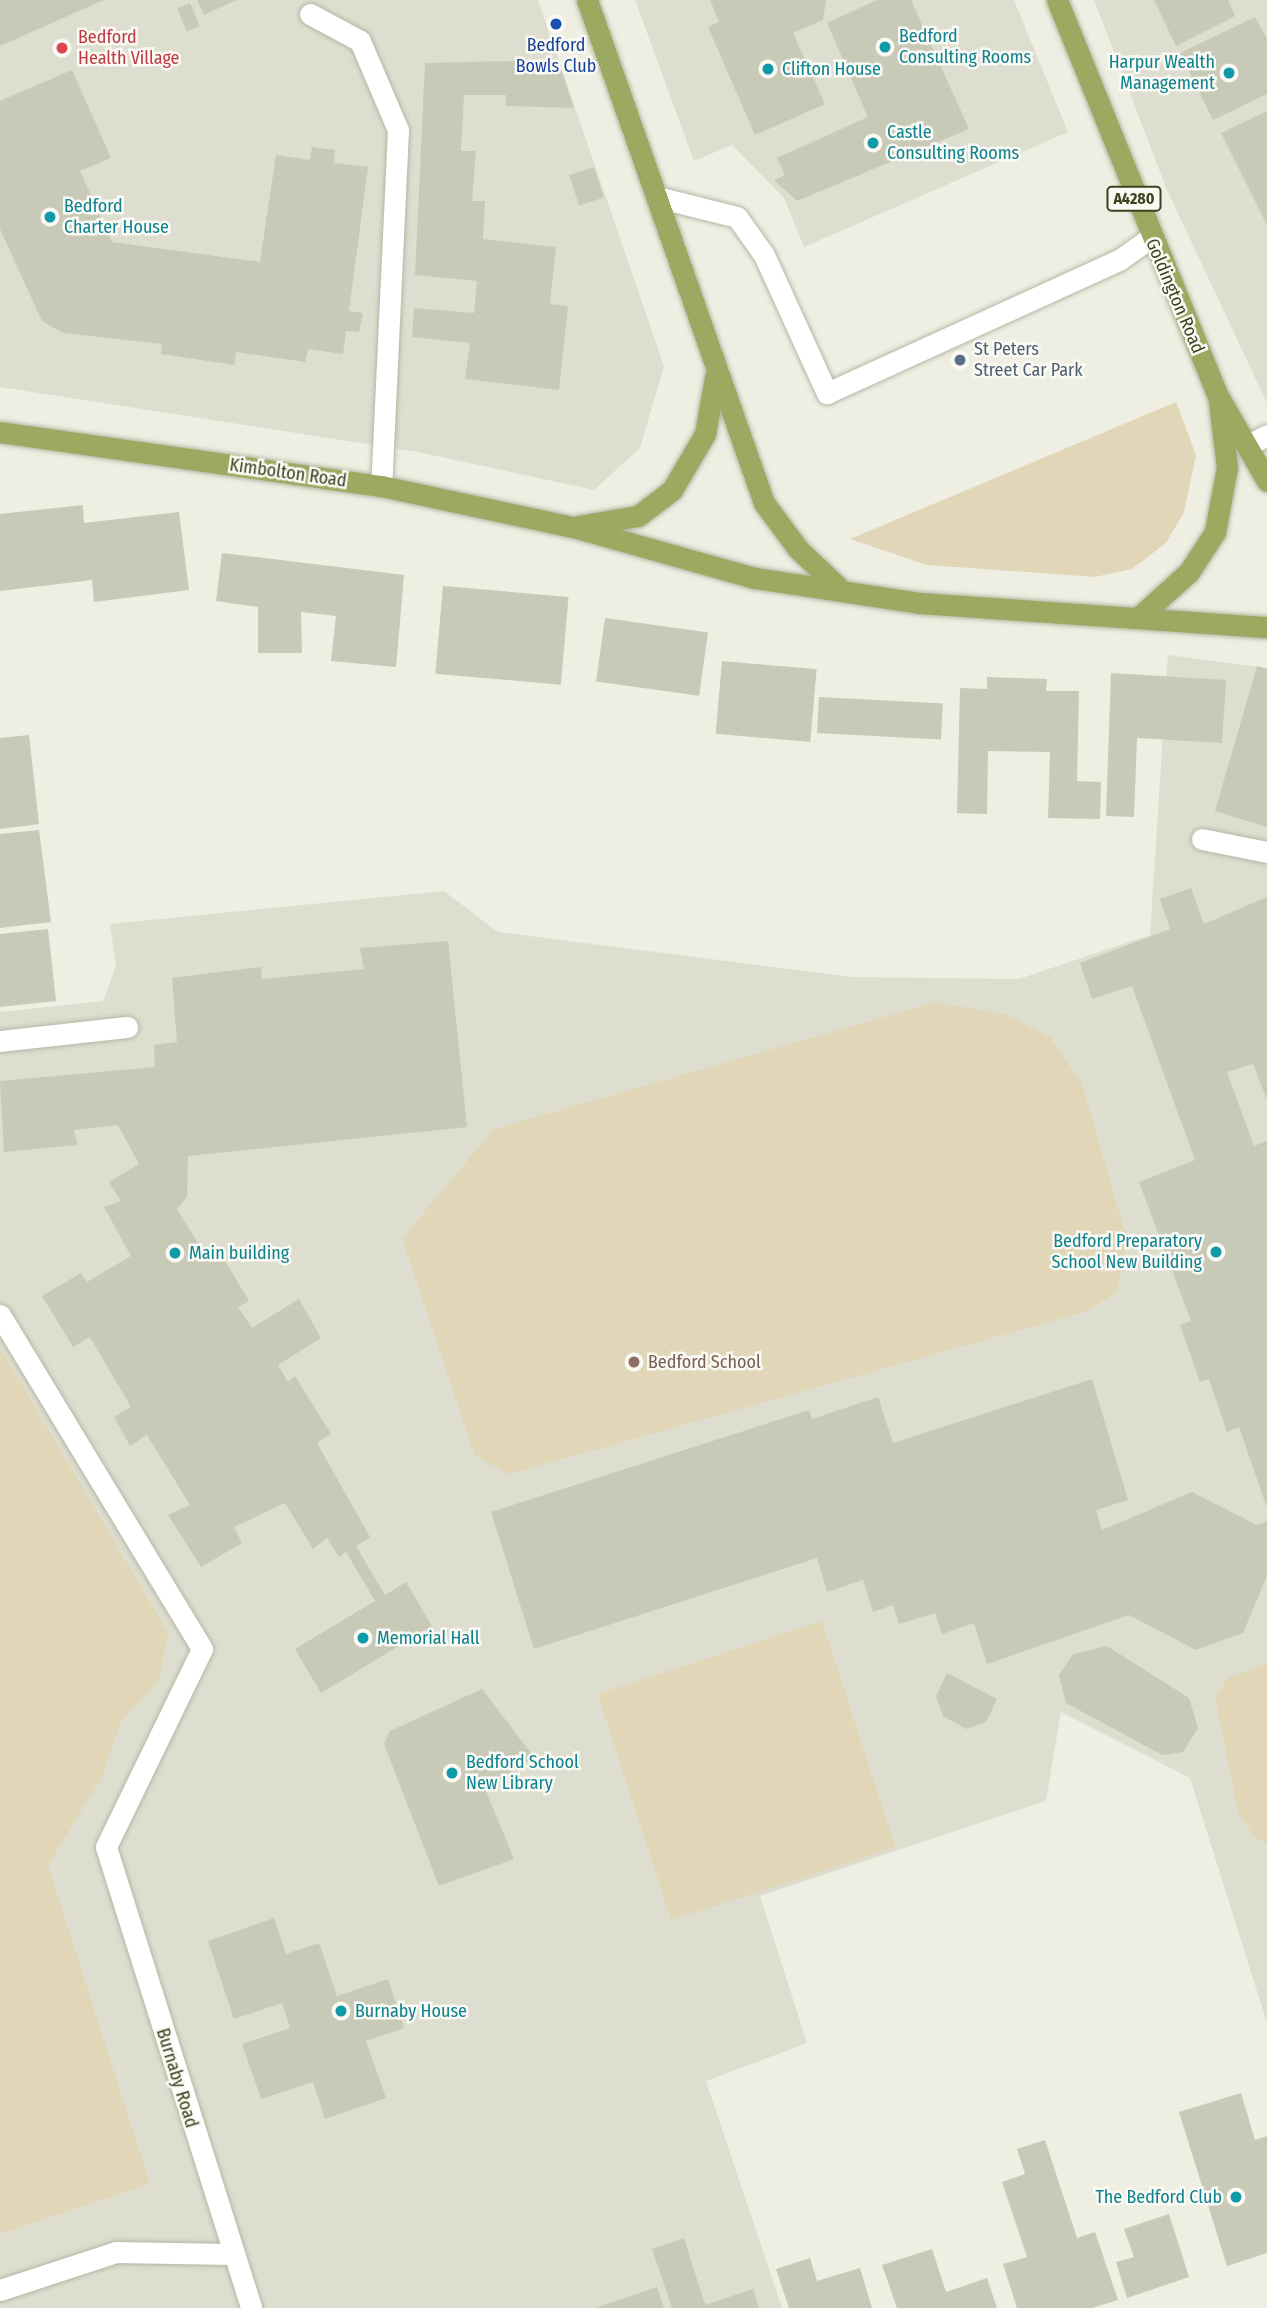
<!DOCTYPE html>
<style>
body{margin:0}
#map{position:relative;width:1267px;height:2308px;overflow:hidden;background:#eeeee2;font-family:"Fira Sans Condensed",sans-serif}
div>[style]{position:absolute}
.built>*{inset:0;background:#deded0}
.green>*{inset:0;background:#e2d6b8;transform-origin:0 0}
.building>*{inset:0;background:#c9c9b7;transform-origin:0 0}
.roads{filter:drop-shadow(0 0 2px #b5b7a4) drop-shadow(0 0 2px #b5b7a4)}
.minor>*{height:21px;margin:-10.5px;padding:0 10.5px;transform-origin:10.5px;border-radius:10.5px;background:#fff}
.major>*{height:21px;margin:-10.5px;padding:0 10.5px;transform-origin:10.5px;border-radius:10.5px;background:#9ca961}
.dots>*{width:19px;height:19px;translate:-50% -50%;box-sizing:border-box;border:4px solid #faf9f3;border-radius:50%}
span{translate:-50% -50%;white-space:nowrap;text-align:center;line-height:1.15;-webkit-text-stroke:5px #faf9f3;paint-order:stroke}
.shield-label span{padding:2px 5px;background:#faf9f3;border:2px solid;border-radius:5px;-webkit-text-stroke-width:0}
.shield-label{font-size:16px;color:#3c421f;font-weight:700}
.culture-label{font-size:18px;color:#0d838f}
.left{translate:0 -50%;text-align:left}
.right{translate:-100% -50%;text-align:right}
.health-label{font-size:18px;color:#be3a42}
.transit-label{font-size:18px;color:#164399}
.street-label{font-size:18px;color:#3c421f}
.service-label{font-size:18px;color:#4e5e75}
.education-label{font-size:18px;color:#785e54}
</style>
<div id="map">
<div class="built">
<div style="clip-path:polygon(0 0,538px 0,664px 366px,640px 448px,594px 490px,418px 452px,0 387px)"></div>
<div style="clip-path:polygon(635px 0,1014px 0,1068px 132px,804px 247px,784px 198px,732px 145px,694px 161px)"></div>
<div style="clip-path:polygon(1094px 0,1267px 0,1267px 403px,1167px 190px)"></div>
<div style="clip-path:polygon(1168px 655px,1267px 668px,1267px 2023px,1190px 1778px,1061px 1712px,1046px 1801px,760px 1896px,807px 2043px,706px 2081px,782px 2308px,0 2308px,0 1012px,103px 1001px,116px 966px,110px 924px,444px 891px,498px 932px,853px 977px,1019px 979px,1150px 935px)"></div>
</div>
<div class="green">
<div style="clip-path:polygon(1176px 402px,1196px 455px,1184px 512px,1166px 543px,1132px 569px,1095px 577px,927px 565px,850px 539px)"></div>
<div style="clip-path:polygon(936px 1002px,1008px 1015px,1050px 1037px,1082px 1084px,1128px 1242px,1116px 1293px,1085px 1312px,509px 1474px,475px 1456px,402px 1238px,494px 1129px)"></div>
<div style="clip-path:polygon(0 1348px,168px 1632px,159px 1681px,121px 1721px,101px 1779px,48px 1865px,150px 2184px,0 2234px)"></div>
<div style="left:822px;top:1621px;width:238px;height:236px;rotate:72deg"></div>
<div style="clip-path:polygon(1267px 1663px,1267px 1844px,1255px 1838px,1238px 1812px,1215px 1697px,1228px 1678px)"></div>
</div>
<div class="building">
<div style="clip-path:polygon(0 0,104px 0,0 46px)"></div>
<div style="clip-path:polygon(197px 0,236px 0,204px 15px)"></div>
<div style="clip-path:polygon(710px 0,826px 0,823px 20px,793px 33px,825px 104px,755px 135px,708px 27px,719px 22px)"></div>
<div style="clip-path:polygon(877px 0,911px 0,969px 129px,797px 201px,774px 180px,785px 175px,777px 158px,868px 117px,827px 23px)"></div>
<div style="clip-path:polygon(1154px 0,1228px 0,1235px 16px,1176px 46px)"></div>
<div style="left:190px;top:3px;width:25px;height:14px;rotate:67deg"></div>
<div style="clip-path:polygon(1255px 17px,1267px 39px,1267px 94px,1213px 120px,1180px 53px)"></div>
<div style="clip-path:polygon(558px 60px,574px 108px,506px 106px,506px 95px,464px 95px,461px 151px,476px 151px,472px 201px,485px 201px,483px 239px,556px 247px,550px 304px,568px 306px,559px 390px,465px 379px,470px 343px,412px 337px,414px 308px,474px 313px,477px 281px,415px 275px,425px 63px)"></div>
<div style="clip-path:polygon(72px 70px,111px 158px,80px 171px,112px 242px,260px 262px,276px 155px,310px 160px,312px 147px,335px 150px,334px 163px,368px 167px,349px 311px,363px 313px,359px 332px,346px 331px,343px 354px,308px 349px,305px 362px,236px 352px,235px 365px,161px 354px,162px 344px,63px 333px,42px 321px,0 229px,0 101px)"></div>
<div style="clip-path:polygon(1267px 111px,1267px 225px,1221px 133px)"></div>
<div style="left:594px;top:167px;width:32px;height:26px;rotate:72deg"></div>
<div style="clip-path:polygon(83px 505px,84px 523px,179px 512px,189px 590px,94px 602px,92px 580px,0 591px,0 514px)"></div>
<div style="clip-path:polygon(222px 553px,404px 575px,396px 667px,331px 661px,336px 616px,301px 612px,302px 653px,258px 653px,258px 607px,216px 601px)"></div>
<div style="left:443px;top:586px;width:126px;height:88px;rotate:5deg"></div>
<div style="left:605px;top:618px;width:104px;height:64px;rotate:8deg"></div>
<div style="left:722px;top:661px;width:95px;height:73px;rotate:5deg"></div>
<div style="clip-path:polygon(1257px 666px,1267px 669px,1267px 827px,1215px 811px)"></div>
<div style="clip-path:polygon(1111px 673px,1226px 680px,1222px 743px,1137px 738px,1134px 817px,1106px 816px)"></div>
<div style="clip-path:polygon(987px 677px,1047px 679px,1046px 691px,1079px 691px,1077px 781px,1101px 782px,1100px 819px,1048px 818px,1050px 752px,988px 751px,987px 814px,957px 813px,960px 688px,987px 689px)"></div>
<div style="left:819px;top:697px;width:124px;height:36px;rotate:3deg"></div>
<div style="clip-path:polygon(29px 735px,39px 824px,0 829px,0 738px)"></div>
<div style="clip-path:polygon(39px 830px,51px 922px,0 928px,0 834px)"></div>
<div style="clip-path:polygon(1191px 888px,1204px 924px,1267px 897px,1267px 1100px,1253px 1064px,1227px 1072px,1254px 1146px,1267px 1141px,1267px 1508px,1239px 1427px,1227px 1432px,1209px 1379px,1200px 1382px,1180px 1325px,1191px 1321px,1139px 1182px,1195px 1160px,1132px 986px,1092px 999px,1080px 963px,1170px 929px,1160px 899px)"></div>
<div style="clip-path:polygon(48px 929px,56px 1001px,0 1007px,0 934px)"></div>
<div style="clip-path:polygon(448px 941px,467px 1127px,188px 1156px,187px 1197px,177px 1209px,202px 1250px,215px 1244px,249px 1301px,238px 1307px,252px 1328px,299px 1299px,321px 1338px,278px 1365px,288px 1382px,295px 1376px,331px 1434px,317px 1443px,370px 1537px,356px 1546px,385px 1595px,406px 1582px,432px 1626px,321px 1693px,295px 1649px,375px 1601px,346px 1552px,339px 1557px,327px 1538px,313px 1549px,285px 1503px,234px 1527px,242px 1543px,201px 1567px,168px 1515px,190px 1505px,147px 1435px,130px 1446px,114px 1417px,131px 1407px,90px 1337px,73px 1347px,42px 1296px,81px 1273px,87px 1282px,131px 1256px,104px 1207px,121px 1201px,109px 1182px,139px 1164px,118px 1125px,74px 1130px,78px 1145px,4px 1152px,0 1081px,155px 1067px,154px 1045px,177px 1042px,172px 978px,261px 967px,262px 979px,364px 969px,360px 948px)"></div>
<div style="clip-path:polygon(1092px 1379px,1128px 1500px,1096px 1510px,1102px 1530px,1192px 1492px,1257px 1525px,1267px 1521px,1267px 1576px,1243px 1633px,1196px 1650px,1129px 1615px,987px 1664px,974px 1623px,942px 1634px,935px 1613px,899px 1624px,893px 1605px,873px 1612px,863px 1580px,827px 1592px,817px 1558px,534px 1649px,491px 1512px,809px 1410px,812px 1419px,878px 1397px,893px 1443px)"></div>
<div style="clip-path:polygon(1107px 1646px,1189px 1698px,1198px 1728px,1183px 1752px,1162px 1755px,1066px 1703px,1059px 1675px,1073px 1654px)"></div>
<div style="clip-path:polygon(947px 1673px,997px 1699px,986px 1722px,966px 1729px,943px 1716px,936px 1696px)"></div>
<div style="clip-path:polygon(482px 1689px,534px 1757px,485px 1789px,514px 1859px,439px 1886px,384px 1744px,390px 1731px)"></div>
<div style="clip-path:polygon(274px 1918px,286px 1954px,319px 1943px,337px 1996px,388px 1979px,404px 2028px,366px 2041px,386px 2098px,325px 2119px,313px 2082px,261px 2099px,242px 2044px,290px 2028px,282px 2003px,234px 2019px,208px 1941px)"></div>
<div style="clip-path:polygon(1241px 2093px,1255px 2140px,1267px 2136px,1267px 2253px,1227px 2266px,1179px 2112px)"></div>
<div style="clip-path:polygon(1045px 2140px,1077px 2238px,1095px 2232px,1118px 2300px,1092px 2308px,1017px 2308px,1003px 2264px,1027px 2257px,1002px 2182px,1025px 2174px,1017px 2149px)"></div>
<div style="clip-path:polygon(1169px 2214px,1189px 2277px,1127px 2298px,1116px 2262px,1134px 2257px,1124px 2229px)"></div>
<div style="clip-path:polygon(684px 2238px,705px 2305px,753px 2289px,759px 2308px,672px 2308px,652px 2249px)"></div>
<div style="clip-path:polygon(932px 2249px,946px 2292px,987px 2278px,997px 2308px,897px 2308px,882px 2265px)"></div>
<div style="clip-path:polygon(810px 2258px,817px 2281px,860px 2268px,872px 2308px,789px 2308px,776px 2269px)"></div>
<div style="clip-path:polygon(657px 2287px,664px 2308px,595px 2308px)"></div>
</div>
<div class="roads">
<div class="minor">
<div style="left:310px;top:14px;width:57px;rotate:28.4deg"></div>
<div style="left:360px;top:41px;width:97px;rotate:66.9deg"></div>
<div style="left:398px;top:130px;width:356px;rotate:92.7deg"></div>
<div style="left:657px;top:197px;width:82px;rotate:14deg"></div>
<div style="left:737px;top:217px;width:47px;rotate:54.6deg"></div>
<div style="left:764px;top:255px;width:152px;rotate:65.5deg"></div>
<div style="left:827px;top:393px;width:321px;rotate:-24.5deg"></div>
<div style="left:1119px;top:260px;width:38px;rotate:-35deg"></div>
<div style="left:1250px;top:444px;width:19px;rotate:-28deg"></div>
<div style="left:1202px;top:839px;width:66px;rotate:11.3deg"></div>
<div style="left:0;top:1041px;width:128px;rotate:-6.3deg"></div>
<div style="left:0;top:1315px;width:390px;rotate:58.8deg"></div>
<div style="left:202px;top:1649px;width:220px;rotate:115.9deg"></div>
<div style="left:106px;top:1847px;width:483px;rotate:72.5deg"></div>
<div style="left:0;top:2290px;width:122px;rotate:-18.1deg"></div>
<div style="left:116px;top:2252px;width:115px;rotate:1deg"></div>
</div>
<div class="major">
<div style="left:587px;top:0;width:533px;rotate:70.61deg"></div>
<div style="left:764px;top:503px;width:57px;rotate:53.5deg"></div>
<div style="left:798px;top:549px;width:54px;rotate:43.5deg"></div>
<div style="left:1057px;top:0;width:427px;rotate:67.9deg"></div>
<div style="left:1218px;top:396px;width:98px;rotate:60deg"></div>
<div style="left:0;top:432px;width:385px;rotate:8.1deg"></div>
<div style="left:381px;top:486px;width:196px;rotate:12.1deg"></div>
<div style="left:573px;top:527px;width:189px;rotate:15.7deg"></div>
<div style="left:755px;top:578px;width:167px;rotate:8.6deg"></div>
<div style="left:920px;top:603px;width:348px;rotate:4deg"></div>
<div style="left:578px;top:526px;width:61px;rotate:-9.5deg"></div>
<div style="left:638px;top:516px;width:43px;rotate:-37.4deg"></div>
<div style="left:672px;top:490px;width:65px;rotate:-59.5deg"></div>
<div style="left:705px;top:434px;width:58px;rotate:-80deg"></div>
<div style="left:1139px;top:617px;width:67px;rotate:-42deg"></div>
<div style="left:1189px;top:572px;width:48px;rotate:-57deg"></div>
<div style="left:1215px;top:532px;width:66px;rotate:-79.5deg"></div>
<div style="left:1227px;top:467px;width:64px;rotate:-97.1deg"></div>
</div>
</div>
<div class="dots">
<div style="left:556px;top:24px;background:#1a4fb4"></div>
<div style="left:885px;top:47px;background:#0f9aa8"></div>
<div style="left:62px;top:48px;background:#e0444e"></div>
<div style="left:768px;top:69px;background:#0f9aa8"></div>
<div style="left:1229px;top:73px;background:#0f9aa8"></div>
<div style="left:873px;top:143px;background:#0f9aa8"></div>
<div style="left:50px;top:217px;background:#0f9aa8"></div>
<div style="left:960px;top:360px;background:#5c6f8a"></div>
<div style="left:1216px;top:1252px;background:#0f9aa8"></div>
<div style="left:175px;top:1253px;background:#0f9aa8"></div>
<div style="left:634px;top:1362px;background:#8d6e63"></div>
<div style="left:363px;top:1638px;background:#0f9aa8"></div>
<div style="left:452px;top:1773px;background:#0f9aa8"></div>
<div style="left:341px;top:2011px;background:#0f9aa8"></div>
<div style="left:1236px;top:2197px;background:#0f9aa8"></div>
</div>
<div class="shield-label">
<span style="left:1134px;top:199px">A4280</span>
</div>
<div class="culture-label">
<span class="left" style="left:899px;top:47px">Bedford<br>Consulting Rooms</span>
<span class="right" style="left:1215px;top:73px">Harpur Wealth<br>Management</span>
<span class="left" style="left:782px;top:69px">Clifton House</span>
<span class="left" style="left:887px;top:143px">Castle<br>Consulting Rooms</span>
<span class="left" style="left:64px;top:217px">Bedford<br>Charter House</span>
<span class="right" style="left:1202px;top:1252px">Bedford Preparatory<br>School New Building</span>
<span class="left" style="left:189px;top:1253px">Main building</span>
<span class="left" style="left:377px;top:1638px">Memorial Hall</span>
<span class="left" style="left:466px;top:1773px">Bedford School<br>New Library</span>
<span class="left" style="left:355px;top:2011px">Burnaby House</span>
<span class="right" style="left:1222px;top:2197px">The Bedford Club</span>
</div>
<div class="health-label">
<span class="left" style="left:78px;top:48px">Bedford<br>Health Village</span>
</div>
<div class="transit-label">
<span style="left:556px;top:56px">Bedford<br>Bowls Club</span>
</div>
<div class="street-label">
<span style="left:1175px;top:296px;rotate:67deg">Goldington Road</span>
<span style="left:288px;top:473px;rotate:8deg">Kimbolton Road</span>
<span style="left:177px;top:2078px;rotate:73deg">Burnaby Road</span>
</div>
<div class="service-label">
<span class="left" style="left:974px;top:360px">St Peters<br>Street Car Park</span>
</div>
<div class="education-label">
<span class="left" style="left:648px;top:1362px">Bedford School</span>
</div>
</div>
